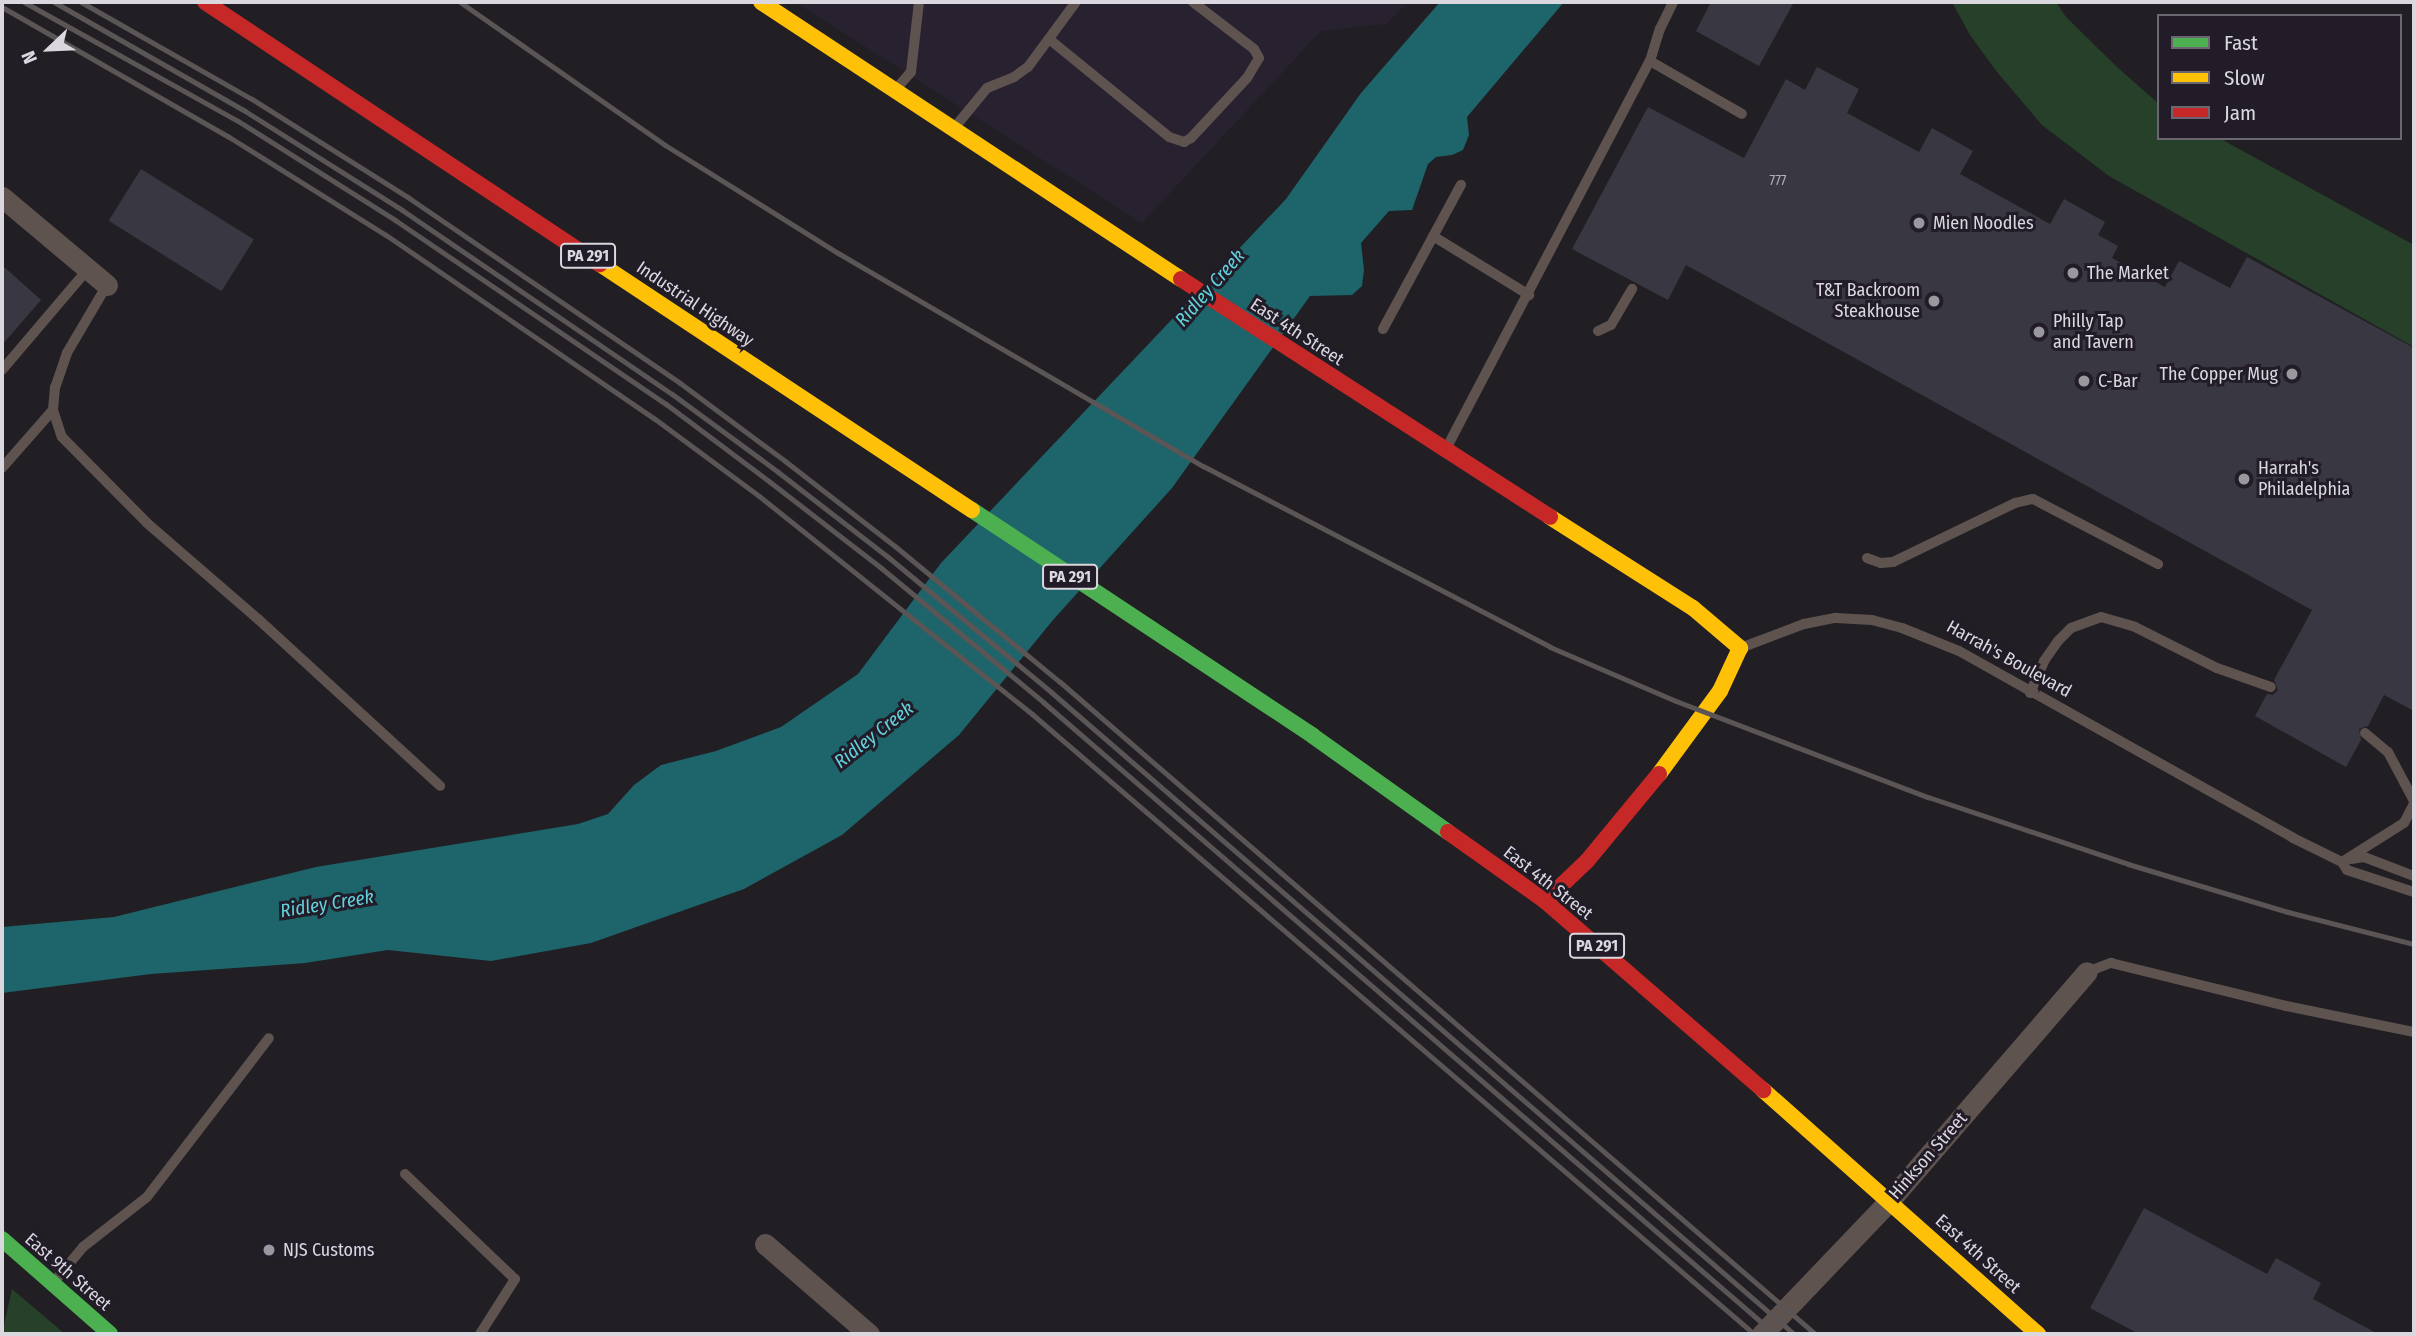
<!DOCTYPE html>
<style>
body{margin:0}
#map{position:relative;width:2416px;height:1336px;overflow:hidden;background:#211f24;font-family:"Fira Sans Condensed",sans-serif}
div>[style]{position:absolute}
.built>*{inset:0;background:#282130}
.green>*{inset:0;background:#264029}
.water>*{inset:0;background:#1d646b}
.building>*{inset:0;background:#393842;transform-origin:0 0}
.lane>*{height:10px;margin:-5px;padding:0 5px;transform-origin:5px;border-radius:5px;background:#5f5350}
.street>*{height:21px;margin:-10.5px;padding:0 10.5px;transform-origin:10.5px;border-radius:10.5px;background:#5f5350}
.fast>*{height:16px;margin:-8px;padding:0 8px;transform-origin:8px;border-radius:8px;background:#4caf50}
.slow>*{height:16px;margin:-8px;padding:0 8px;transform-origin:8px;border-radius:8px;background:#ffc107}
.jam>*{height:16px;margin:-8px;padding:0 8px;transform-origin:8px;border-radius:8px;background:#c62828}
.rail>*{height:5px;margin:-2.5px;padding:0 2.5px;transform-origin:2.5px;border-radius:2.5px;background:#5c5556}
.dots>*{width:19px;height:19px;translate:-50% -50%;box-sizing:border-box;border:4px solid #211c27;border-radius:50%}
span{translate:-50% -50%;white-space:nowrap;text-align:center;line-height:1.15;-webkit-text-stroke:6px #211c27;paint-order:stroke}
.number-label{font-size:14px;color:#b2afb8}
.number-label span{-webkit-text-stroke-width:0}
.shield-label span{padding:2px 5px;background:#211c27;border:2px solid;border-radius:5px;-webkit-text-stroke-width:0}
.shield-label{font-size:16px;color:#dbd7df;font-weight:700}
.poi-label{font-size:18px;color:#dbd7df}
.left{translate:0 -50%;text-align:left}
.right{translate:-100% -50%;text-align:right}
.street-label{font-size:18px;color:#dbd7df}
.water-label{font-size:19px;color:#62d3de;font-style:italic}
.frame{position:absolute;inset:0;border:4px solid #dbd7df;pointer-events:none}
.legend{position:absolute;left:2157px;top:14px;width:245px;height:126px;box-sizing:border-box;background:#211c27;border:2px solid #6b6771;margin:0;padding:9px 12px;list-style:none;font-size:21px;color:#dbd7df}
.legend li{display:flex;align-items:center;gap:14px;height:35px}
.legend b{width:35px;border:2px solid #6b6771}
.north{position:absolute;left:14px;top:14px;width:70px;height:70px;-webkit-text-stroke:5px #211c27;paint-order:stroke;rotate:247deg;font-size:19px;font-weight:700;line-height:28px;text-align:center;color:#dbd7df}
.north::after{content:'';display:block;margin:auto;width:24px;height:32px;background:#dbd7df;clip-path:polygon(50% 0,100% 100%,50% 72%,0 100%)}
</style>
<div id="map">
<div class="built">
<div style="clip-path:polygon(795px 2px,1409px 2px,1386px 24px,1321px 31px,1142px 223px)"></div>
</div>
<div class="green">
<div style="clip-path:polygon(1952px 2px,2056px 2px,2066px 17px,2117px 67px,2159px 104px,2159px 138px,2219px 138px,2414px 245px,2414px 347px,2109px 176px,2042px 125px,1997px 72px,1970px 35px)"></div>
<div style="clip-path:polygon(12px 1289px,65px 1334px,2px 1334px)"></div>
</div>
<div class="water">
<div style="clip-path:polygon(1440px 2px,1564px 2px,1467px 117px,1469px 135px,1463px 150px,1452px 155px,1436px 157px,1428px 164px,1412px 210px,1389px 211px,1361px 243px,1364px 270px,1362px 286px,1352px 295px,1310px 296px,1172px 488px,1053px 620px,959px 735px,842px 835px,744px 889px,591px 943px,491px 961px,388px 950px,305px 963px,151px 974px,2px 993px,2px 927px,114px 917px,316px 867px,578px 824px,608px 814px,634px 785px,661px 765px,716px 751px,781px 727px,858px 674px,941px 563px,1286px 199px,1361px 93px)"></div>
</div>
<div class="building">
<div style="clip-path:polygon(1711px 2px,1794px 2px,1759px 66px,1696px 31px)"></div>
<div style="clip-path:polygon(1817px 67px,1859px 89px,1847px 113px,1919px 152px,1932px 128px,1973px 151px,1960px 174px,2050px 224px,2064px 199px,2105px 222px,2098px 235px,2118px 246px,2112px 258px,2165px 287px,2179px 261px,2230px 288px,2247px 257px,2414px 348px,2414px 711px,2384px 695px,2368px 726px,2359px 729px,2361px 740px,2346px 767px,2255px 716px,2267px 694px,2273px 695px,2278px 690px,2274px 680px,2312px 610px,1686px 265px,1668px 300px,1572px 249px,1648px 107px,1744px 158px,1786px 79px,1805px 90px)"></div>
<div style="left:141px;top:169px;width:133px;height:61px;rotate:32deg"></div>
<div style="clip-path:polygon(2px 265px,41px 300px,2px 345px)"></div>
<div style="clip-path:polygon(2144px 1208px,2267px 1274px,2276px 1258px,2321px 1283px,2313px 1299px,2378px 1334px,2139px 1334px,2090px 1308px)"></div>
</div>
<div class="lane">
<div style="left:1049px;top:39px;width:155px;rotate:39.2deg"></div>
<div style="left:1169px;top:137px;width:16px;rotate:18deg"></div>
<div style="left:1184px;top:142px;width:8px;rotate:-30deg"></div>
<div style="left:1191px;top:138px;width:82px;rotate:-47deg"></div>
<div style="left:1247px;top:78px;width:23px;rotate:-59deg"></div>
<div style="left:1259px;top:58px;width:10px;rotate:-119deg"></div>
<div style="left:1254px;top:49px;width:77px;rotate:-142.4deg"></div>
<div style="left:1650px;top:61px;width:106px;rotate:29.9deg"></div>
<div style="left:897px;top:88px;width:21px;rotate:-49deg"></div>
<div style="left:911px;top:72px;width:70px;rotate:-83.5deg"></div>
<div style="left:955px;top:127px;width:50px;rotate:-50.6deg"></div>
<div style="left:987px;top:88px;width:29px;rotate:-22deg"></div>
<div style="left:1014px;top:77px;width:17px;rotate:-36deg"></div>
<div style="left:1028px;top:67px;width:81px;rotate:-53.6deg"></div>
<div style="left:1433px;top:236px;width:113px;rotate:31.6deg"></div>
<div style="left:107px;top:285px;width:79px;rotate:120.5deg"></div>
<div style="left:67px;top:353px;width:36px;rotate:109deg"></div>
<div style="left:55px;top:387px;width:23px;rotate:95deg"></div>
<div style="left:53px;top:410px;width:28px;rotate:72deg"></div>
<div style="left:62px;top:437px;width:121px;rotate:45.3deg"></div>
<div style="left:147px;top:523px;width:147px;rotate:40.9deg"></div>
<div style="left:258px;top:619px;width:247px;rotate:42.5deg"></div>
<div style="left:1383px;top:329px;width:164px;rotate:-61.6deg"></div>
<div style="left:1598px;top:331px;width:14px;rotate:-25deg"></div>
<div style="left:1611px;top:325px;width:42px;rotate:-59.7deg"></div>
<div style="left:2px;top:370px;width:133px;rotate:-49.6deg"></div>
<div style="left:1447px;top:447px;width:436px;rotate:-62.3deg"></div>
<div style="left:1650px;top:61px;width:34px;rotate:-73deg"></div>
<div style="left:1660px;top:29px;width:30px;rotate:-64deg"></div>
<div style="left:2px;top:468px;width:77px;rotate:-48.7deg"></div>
<div style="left:1867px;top:558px;width:15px;rotate:20deg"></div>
<div style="left:1881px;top:563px;width:12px;rotate:-5deg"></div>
<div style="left:1893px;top:562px;width:136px;rotate:-25.8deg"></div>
<div style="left:2015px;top:503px;width:18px;rotate:-13deg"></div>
<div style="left:2033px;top:499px;width:141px;rotate:27.5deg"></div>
<div style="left:1743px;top:647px;width:65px;rotate:-20.7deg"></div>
<div style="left:1804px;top:624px;width:33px;rotate:-11deg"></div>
<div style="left:1836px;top:618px;width:36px;rotate:3deg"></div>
<div style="left:1872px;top:620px;width:31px;rotate:15deg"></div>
<div style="left:1902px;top:628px;width:61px;rotate:22deg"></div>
<div style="left:1959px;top:651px;width:383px;rotate:29.2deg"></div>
<div style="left:2293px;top:838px;width:55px;rotate:26.1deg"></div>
<div style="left:2342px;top:862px;width:9px;rotate:58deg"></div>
<div style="left:2347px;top:870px;width:71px;rotate:18.2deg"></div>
<div style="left:2030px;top:693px;width:35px;rotate:-66deg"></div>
<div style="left:2044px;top:661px;width:24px;rotate:-55deg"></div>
<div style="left:2058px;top:641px;width:18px;rotate:-45deg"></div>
<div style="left:2071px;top:628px;width:32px;rotate:-20deg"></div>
<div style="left:2101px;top:617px;width:35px;rotate:16deg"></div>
<div style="left:2135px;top:627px;width:92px;rotate:26.6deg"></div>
<div style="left:2217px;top:668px;width:57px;rotate:19.4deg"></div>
<div style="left:2365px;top:733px;width:30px;rotate:40deg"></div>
<div style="left:2388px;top:752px;width:55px;rotate:62deg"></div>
<div style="left:2351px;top:859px;width:13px;rotate:-9deg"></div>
<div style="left:2364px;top:857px;width:53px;rotate:20.8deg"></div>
<div style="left:2342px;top:862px;width:73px;rotate:-32.2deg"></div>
<div style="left:2404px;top:823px;width:22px;rotate:-63deg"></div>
<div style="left:2087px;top:972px;width:26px;rotate:-21deg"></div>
<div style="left:2111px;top:963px;width:180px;rotate:13.8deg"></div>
<div style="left:2286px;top:1006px;width:131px;rotate:11.5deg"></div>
<div style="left:405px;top:1174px;width:152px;rotate:43.7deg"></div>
<div style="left:515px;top:1279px;width:65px;rotate:122.5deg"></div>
<div style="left:54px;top:1282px;width:45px;rotate:-50.4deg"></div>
<div style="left:83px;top:1247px;width:81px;rotate:-38deg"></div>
<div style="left:147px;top:1197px;width:200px;rotate:-52.5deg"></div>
</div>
<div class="street">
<div style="left:2px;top:197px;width:137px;rotate:40deg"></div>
<div style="left:765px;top:1244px;width:138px;rotate:40.9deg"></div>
<div style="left:1762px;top:1334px;width:185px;rotate:-46.3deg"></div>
<div style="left:1890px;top:1200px;width:301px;rotate:-49.2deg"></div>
</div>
<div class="fast">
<div style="left:972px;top:510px;width:409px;rotate:33.5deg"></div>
<div style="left:1313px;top:736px;width:166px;rotate:35.4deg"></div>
<div style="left:2px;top:1239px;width:144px;rotate:41.3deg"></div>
</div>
<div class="slow">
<div style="left:761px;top:2px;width:503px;rotate:33.41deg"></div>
<div style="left:600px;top:264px;width:446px;rotate:33.5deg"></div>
<div style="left:1550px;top:517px;width:169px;rotate:32.5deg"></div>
<div style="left:1693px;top:608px;width:62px;rotate:40.4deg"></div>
<div style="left:1740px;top:648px;width:47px;rotate:114.9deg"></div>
<div style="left:1720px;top:691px;width:103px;rotate:126.3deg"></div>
<div style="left:1763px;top:1090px;width:368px;rotate:41.6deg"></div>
</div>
<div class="jam">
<div style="left:205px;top:2px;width:474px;rotate:33.6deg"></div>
<div style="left:1181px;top:279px;width:439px;rotate:32.8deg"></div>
<div style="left:1448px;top:832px;width:119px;rotate:35.4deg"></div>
<div style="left:1545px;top:901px;width:289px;rotate:40.9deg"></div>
<div style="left:1545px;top:901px;width:58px;rotate:-43.6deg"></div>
<div style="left:1587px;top:861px;width:113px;rotate:-50.4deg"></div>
</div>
<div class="rail">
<div style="left:24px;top:2px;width:245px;rotate:29.1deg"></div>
<div style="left:238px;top:121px;width:186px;rotate:32.2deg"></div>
<div style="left:395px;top:220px;width:328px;rotate:34.2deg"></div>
<div style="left:666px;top:404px;width:130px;rotate:36.9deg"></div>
<div style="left:770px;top:482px;width:139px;rotate:37.7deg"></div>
<div style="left:880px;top:567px;width:212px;rotate:39.6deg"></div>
<div style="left:1043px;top:702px;width:967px;rotate:40.81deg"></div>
<div style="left:54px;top:2px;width:220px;rotate:29.7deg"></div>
<div style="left:245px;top:111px;width:186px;rotate:32.2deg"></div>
<div style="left:402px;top:210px;width:327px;rotate:34.3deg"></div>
<div style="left:672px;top:394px;width:132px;rotate:36.3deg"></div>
<div style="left:778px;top:472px;width:139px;rotate:37.7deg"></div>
<div style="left:888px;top:557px;width:212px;rotate:39.6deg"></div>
<div style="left:1051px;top:692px;width:982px;rotate:40.83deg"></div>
<div style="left:81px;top:2px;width:197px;rotate:29.6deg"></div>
<div style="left:252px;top:99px;width:186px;rotate:32.2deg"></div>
<div style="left:409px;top:198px;width:328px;rotate:34.3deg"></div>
<div style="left:680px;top:383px;width:131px;rotate:36.6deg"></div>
<div style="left:785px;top:461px;width:140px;rotate:37.8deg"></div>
<div style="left:896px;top:547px;width:212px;rotate:39.5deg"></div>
<div style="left:1060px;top:682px;width:998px;rotate:40.81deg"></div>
<div style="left:460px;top:2px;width:250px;rotate:34.9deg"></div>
<div style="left:665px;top:145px;width:204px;rotate:32deg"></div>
<div style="left:838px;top:253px;width:423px;rotate:30.3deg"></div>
<div style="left:1203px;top:466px;width:391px;rotate:27.5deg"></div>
<div style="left:1550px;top:647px;width:137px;rotate:23.2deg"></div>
<div style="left:1676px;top:701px;width:270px;rotate:20.9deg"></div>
<div style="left:1928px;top:797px;width:211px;rotate:18.5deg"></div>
<div style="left:2128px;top:864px;width:167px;rotate:16.7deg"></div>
<div style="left:2288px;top:912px;width:130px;rotate:14.3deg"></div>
<div style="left:2px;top:7px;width:262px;rotate:29.8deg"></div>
<div style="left:229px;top:137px;width:185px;rotate:32deg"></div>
<div style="left:386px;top:235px;width:326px;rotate:34.4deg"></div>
<div style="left:655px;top:419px;width:129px;rotate:36.5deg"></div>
<div style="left:759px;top:496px;width:349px;rotate:38.6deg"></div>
<div style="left:1032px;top:714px;width:952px;rotate:40.65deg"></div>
</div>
<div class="dots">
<div style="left:1919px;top:223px;background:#9a979e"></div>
<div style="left:2073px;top:273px;background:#9a979e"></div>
<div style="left:1934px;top:301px;background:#9a979e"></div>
<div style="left:2039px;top:332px;background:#9a979e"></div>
<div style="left:2292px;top:374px;background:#9a979e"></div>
<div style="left:2084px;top:381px;background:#9a979e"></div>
<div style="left:2244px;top:479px;background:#9a979e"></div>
<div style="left:269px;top:1250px;background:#9a979e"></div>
</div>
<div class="number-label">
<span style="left:1778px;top:181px">777</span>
</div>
<div class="shield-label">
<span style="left:588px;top:256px">PA 291</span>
<span style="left:1070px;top:577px">PA 291</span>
<span style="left:1597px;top:946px">PA 291</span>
</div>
<div class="poi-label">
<span class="left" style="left:1933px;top:223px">Mien Noodles</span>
<span class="left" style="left:2087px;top:273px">The Market</span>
<span class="right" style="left:1920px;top:301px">T&amp;T Backroom<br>Steakhouse</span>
<span class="left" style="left:2053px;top:332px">Philly Tap<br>and Tavern</span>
<span class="right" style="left:2278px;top:374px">The Copper Mug</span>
<span class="left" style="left:2098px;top:381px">C-Bar</span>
<span class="left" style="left:2258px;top:479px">Harrah's<br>Philadelphia</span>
<span class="left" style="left:283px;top:1250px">NJS Customs</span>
</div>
<div class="street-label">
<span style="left:695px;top:304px;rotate:34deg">Industrial Highway</span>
<span style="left:1297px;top:332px;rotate:33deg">East 4th Street</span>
<span style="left:2009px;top:659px;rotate:29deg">Harrah's Boulevard</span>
<span style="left:1548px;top:883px;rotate:38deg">East 4th Street</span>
<span style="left:1928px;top:1156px;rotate:-49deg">Hinkson Street</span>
<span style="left:1978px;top:1254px;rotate:42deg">East 4th Street</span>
<span style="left:68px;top:1272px;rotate:41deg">East 9th Street</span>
</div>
<div class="water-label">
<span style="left:1210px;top:288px;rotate:-49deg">Ridley Creek</span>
<span style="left:874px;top:735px;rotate:-38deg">Ridley Creek</span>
<span style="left:327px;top:904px;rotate:-9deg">Ridley Creek</span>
</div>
<div class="frame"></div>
<ul class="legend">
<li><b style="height:9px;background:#4caf50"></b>Fast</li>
<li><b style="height:9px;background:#ffc107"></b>Slow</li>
<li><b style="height:9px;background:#c62828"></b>Jam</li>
</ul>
<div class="north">N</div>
</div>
